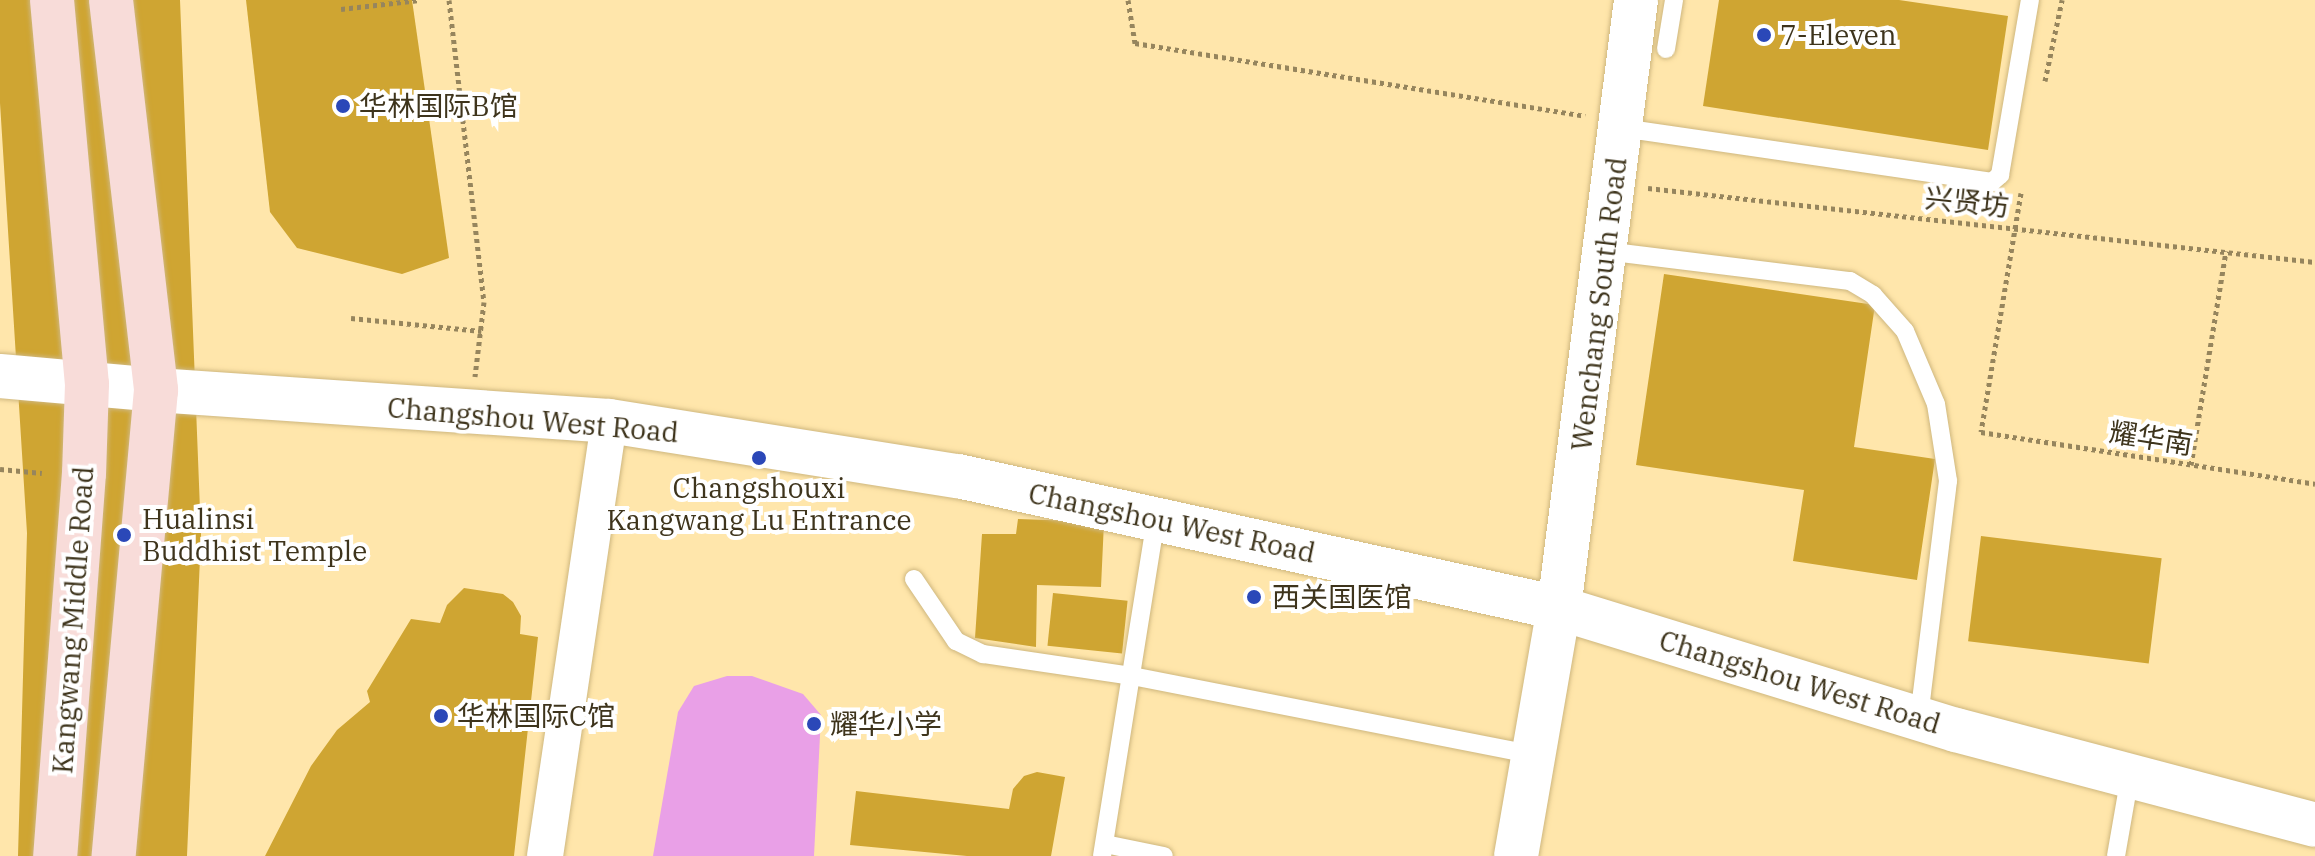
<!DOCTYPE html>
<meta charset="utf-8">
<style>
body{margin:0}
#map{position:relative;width:2315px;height:856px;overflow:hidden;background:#ffe6ab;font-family:"IBM Plex Serif","Noto Sans SC",serif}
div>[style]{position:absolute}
.green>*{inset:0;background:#e9a0e7}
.building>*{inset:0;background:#cfa532;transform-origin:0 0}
.path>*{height:5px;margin-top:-2.5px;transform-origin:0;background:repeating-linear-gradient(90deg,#96855d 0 4px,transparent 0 8px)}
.roads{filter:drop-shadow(0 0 2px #cfb77e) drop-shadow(0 0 2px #cfb77e)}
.service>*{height:18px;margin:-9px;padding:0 9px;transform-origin:9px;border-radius:9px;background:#fff}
.minor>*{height:36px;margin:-18px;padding:0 18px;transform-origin:18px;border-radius:18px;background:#fff}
.tertiary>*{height:44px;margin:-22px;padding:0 22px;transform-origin:22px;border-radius:22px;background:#fff}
.primary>*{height:44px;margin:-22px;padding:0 22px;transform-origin:22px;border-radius:22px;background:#f8dcd9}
.dots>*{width:22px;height:22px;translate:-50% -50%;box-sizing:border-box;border:4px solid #fff;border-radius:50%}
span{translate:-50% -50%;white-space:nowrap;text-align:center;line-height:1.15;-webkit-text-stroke:8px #fff;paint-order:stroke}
.poi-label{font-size:28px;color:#3e341c}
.left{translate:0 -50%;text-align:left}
.street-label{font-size:28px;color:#3e341c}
</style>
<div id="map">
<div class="green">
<div style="clip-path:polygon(727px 676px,752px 676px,803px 694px,821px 715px,814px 856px,653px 856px,678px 712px,694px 686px)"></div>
</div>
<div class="building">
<div style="clip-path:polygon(0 0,180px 0,201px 535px,187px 856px,18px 856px,27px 533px,0 103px)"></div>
<div style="clip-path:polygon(246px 0,412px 0,449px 258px,402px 274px,297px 248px,270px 212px)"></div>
<div style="clip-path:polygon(1719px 0,1899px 0,2008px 16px,1988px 150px,1703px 106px)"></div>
<div style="clip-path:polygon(1664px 274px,1875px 305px,1854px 447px,1935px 459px,1917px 580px,1793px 561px,1804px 490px,1636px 465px)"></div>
<div style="clip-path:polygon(1018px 519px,1104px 522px,1101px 587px,1037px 585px,1036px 647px,975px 638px,982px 534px,1016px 534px)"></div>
<div style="left:1981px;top:536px;width:182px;height:106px;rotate:7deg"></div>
<div style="clip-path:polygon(464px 588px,503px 594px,513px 602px,521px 616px,520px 634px,538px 637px,514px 856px,265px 856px,311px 766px,337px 730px,370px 702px,367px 691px,411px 619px,440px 623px,447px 605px)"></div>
<div style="left:1053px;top:593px;width:75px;height:53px;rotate:6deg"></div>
<div style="clip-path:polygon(1037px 772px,1065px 777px,1051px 856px,967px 856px,850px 845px,856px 791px,1009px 809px,1013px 789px,1024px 776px)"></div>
</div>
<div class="path">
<div style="left:449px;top:0;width:304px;rotate:83.4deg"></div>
<div style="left:484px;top:302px;width:75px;rotate:96.9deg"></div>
<div style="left:1128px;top:0;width:44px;rotate:80.8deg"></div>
<div style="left:1135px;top:43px;width:456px;rotate:9.2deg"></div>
<div style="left:341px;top:9px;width:79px;rotate:-6.6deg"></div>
<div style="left:2045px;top:81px;width:83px;rotate:-78.1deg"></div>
<div style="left:1648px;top:188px;width:671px;rotate:6.33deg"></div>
<div style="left:2021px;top:193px;width:242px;rotate:99.5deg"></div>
<div style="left:1981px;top:432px;width:338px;rotate:8.8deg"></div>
<div style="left:351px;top:318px;width:131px;rotate:5.7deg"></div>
<div style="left:2191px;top:465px;width:217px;rotate:-80.7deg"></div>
<div style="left:0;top:469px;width:42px;rotate:5.4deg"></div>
</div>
<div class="roads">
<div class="service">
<div style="left:1666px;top:49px;width:50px;rotate:-80.7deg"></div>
<div style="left:1622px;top:128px;width:374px;rotate:8.3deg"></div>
<div style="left:1992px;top:182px;width:11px;rotate:-41deg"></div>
<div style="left:2000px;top:175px;width:178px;rotate:-80.3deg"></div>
<div style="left:1605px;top:251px;width:247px;rotate:7deg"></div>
<div style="left:1850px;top:281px;width:27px;rotate:31deg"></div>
<div style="left:1873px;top:295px;width:48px;rotate:48.4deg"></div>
<div style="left:1905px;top:331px;width:79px;rotate:67deg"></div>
<div style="left:1936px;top:404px;width:78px;rotate:81.1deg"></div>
<div style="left:1948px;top:481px;width:239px;rotate:97deg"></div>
<div style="left:914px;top:579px;width:75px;rotate:55.9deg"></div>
<div style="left:956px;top:641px;width:30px;rotate:26deg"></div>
<div style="left:983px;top:654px;width:151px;rotate:8.4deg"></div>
<div style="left:1132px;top:676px;width:410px;rotate:11.1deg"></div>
<div style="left:1105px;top:844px;width:60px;rotate:11.5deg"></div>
<div style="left:1102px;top:856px;width:341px;rotate:-80.9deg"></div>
<div style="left:2116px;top:856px;width:81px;rotate:-80.1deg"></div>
</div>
<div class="minor">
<div style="left:545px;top:856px;width:440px;rotate:-81.6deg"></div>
</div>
<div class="tertiary">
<div style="left:0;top:376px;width:157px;rotate:5.1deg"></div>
<div style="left:156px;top:390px;width:454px;rotate:3.9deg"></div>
<div style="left:609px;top:421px;width:353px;rotate:9deg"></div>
<div style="left:958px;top:476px;width:615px;rotate:12.39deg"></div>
<div style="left:1559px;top:608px;width:415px;rotate:17.1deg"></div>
<div style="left:1956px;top:730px;width:371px;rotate:14.8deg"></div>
<div style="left:1516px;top:856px;width:252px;rotate:-80.2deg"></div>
<div style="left:1559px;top:608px;width:613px;rotate:-82.78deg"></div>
</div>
<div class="primary">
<div style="left:52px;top:0;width:386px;rotate:84.8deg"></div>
<div style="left:87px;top:384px;width:89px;rotate:91.9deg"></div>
<div style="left:84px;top:473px;width:384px;rotate:94.3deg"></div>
<div style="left:111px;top:0;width:393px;rotate:83.4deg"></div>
<div style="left:156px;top:390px;width:468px;rotate:95.2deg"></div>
</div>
</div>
<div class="dots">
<div style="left:1764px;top:35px;background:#2b48b8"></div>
<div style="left:343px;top:106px;background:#2b48b8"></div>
<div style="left:759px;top:458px;background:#2b48b8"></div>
<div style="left:124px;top:535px;background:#2b48b8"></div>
<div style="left:1254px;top:597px;background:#2b48b8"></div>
<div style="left:441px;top:716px;background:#2b48b8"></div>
<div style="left:814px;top:724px;background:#2b48b8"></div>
</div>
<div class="poi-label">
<span class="left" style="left:1780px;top:35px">7-Eleven</span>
<span class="left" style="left:359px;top:106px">华林国际B馆</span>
<span style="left:759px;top:504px">Changshouxi<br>Kangwang Lu Entrance</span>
<span class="left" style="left:142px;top:535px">Hualinsi<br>Buddhist Temple</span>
<span class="left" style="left:1272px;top:597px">西关国医馆</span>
<span class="left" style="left:457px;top:716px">华林国际C馆</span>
<span class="left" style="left:830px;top:724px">耀华小学</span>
</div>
<div class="street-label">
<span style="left:1967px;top:202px;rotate:6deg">兴贤坊</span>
<span style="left:1599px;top:304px;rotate:-83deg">Wenchang South Road</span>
<span style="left:533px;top:420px;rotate:5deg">Changshou West Road</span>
<span style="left:2151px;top:438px;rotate:9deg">耀华南</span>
<span style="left:1172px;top:523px;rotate:12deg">Changshou West Road</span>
<span style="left:73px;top:620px;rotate:-86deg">Kangwang Middle Road</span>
<span style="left:1800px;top:682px;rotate:17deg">Changshou West Road</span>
</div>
</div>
